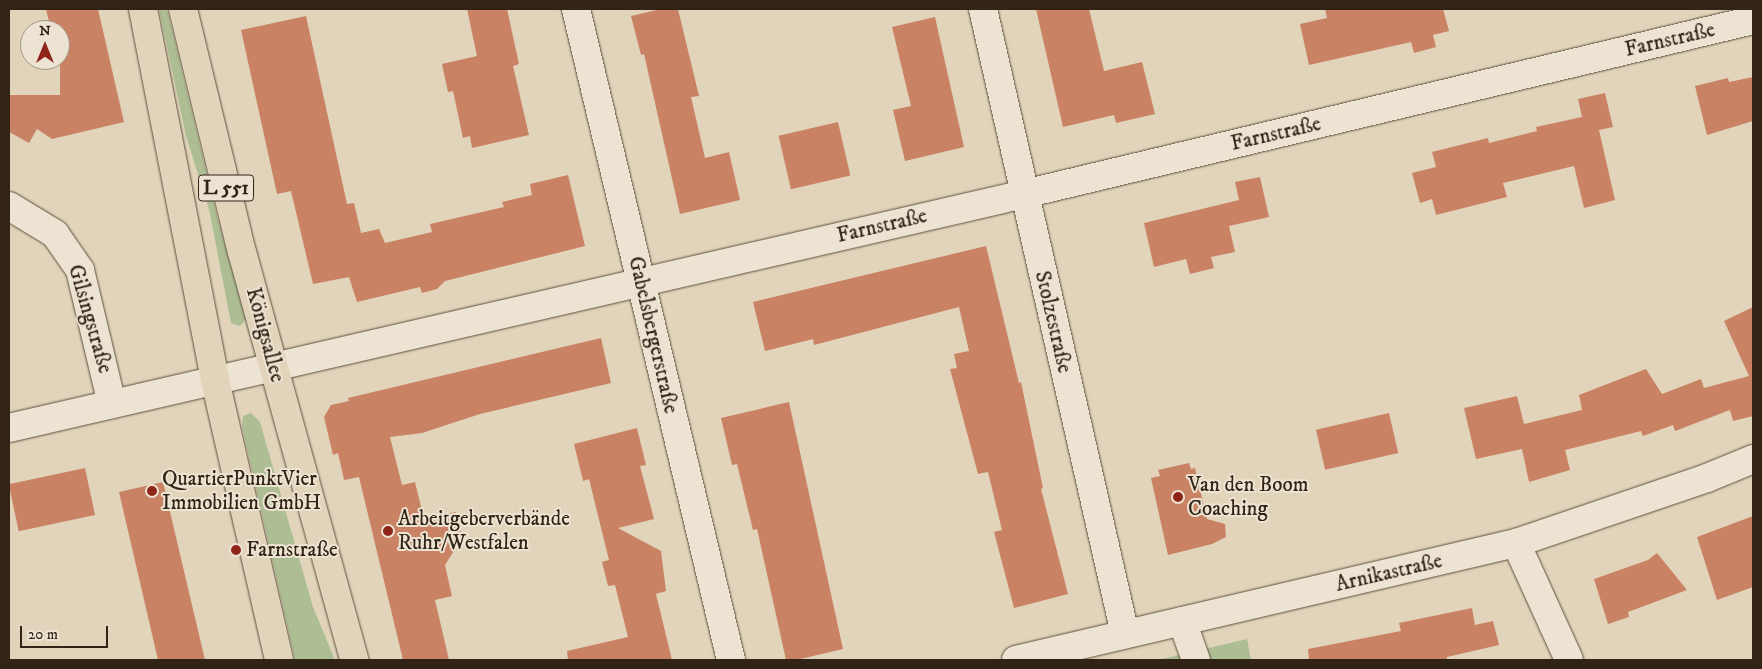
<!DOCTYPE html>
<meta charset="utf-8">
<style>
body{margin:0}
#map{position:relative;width:1762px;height:669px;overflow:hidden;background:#e1d4ba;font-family:"IM FELL DW Pica",serif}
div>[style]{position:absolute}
.green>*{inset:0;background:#adbe94}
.building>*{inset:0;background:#ca8265;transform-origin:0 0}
.roads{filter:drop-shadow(0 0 1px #5d4f3e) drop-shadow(0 0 1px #5d4f3e)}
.minor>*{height:28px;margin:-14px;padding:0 14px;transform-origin:14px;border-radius:14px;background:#ece3d2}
.primary>*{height:28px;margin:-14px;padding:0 14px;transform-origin:14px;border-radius:14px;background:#e1d4ba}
.dots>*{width:14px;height:14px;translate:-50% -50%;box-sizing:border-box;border:2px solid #ece3d2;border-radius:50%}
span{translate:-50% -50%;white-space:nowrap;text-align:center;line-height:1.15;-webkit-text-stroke:4px #ece3d2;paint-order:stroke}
.shield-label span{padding:1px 4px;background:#ece3d2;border:1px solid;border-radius:4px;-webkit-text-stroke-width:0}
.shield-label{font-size:20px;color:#312315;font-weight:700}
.street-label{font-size:21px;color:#312315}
.poi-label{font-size:21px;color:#312315}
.left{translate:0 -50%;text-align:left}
.frame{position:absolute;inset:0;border:10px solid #312315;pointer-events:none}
.north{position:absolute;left:20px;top:20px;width:50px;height:50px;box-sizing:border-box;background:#ece3d2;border:1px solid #a19686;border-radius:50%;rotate:0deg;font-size:14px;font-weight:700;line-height:20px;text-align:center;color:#312315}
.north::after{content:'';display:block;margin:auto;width:18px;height:22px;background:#8f2418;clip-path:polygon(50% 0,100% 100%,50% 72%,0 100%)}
.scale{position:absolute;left:20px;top:626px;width:88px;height:22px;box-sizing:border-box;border:2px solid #312315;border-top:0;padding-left:6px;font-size:15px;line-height:18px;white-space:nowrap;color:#312315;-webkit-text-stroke:4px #ece3d2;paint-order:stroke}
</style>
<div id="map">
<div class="green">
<div style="clip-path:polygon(159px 9px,167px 9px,218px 220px,246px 319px,240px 326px,231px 323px,209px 209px,186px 136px)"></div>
<div style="clip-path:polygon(251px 413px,260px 422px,313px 607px,335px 660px,295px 660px,242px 426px,243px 416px)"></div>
<div style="clip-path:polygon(1247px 639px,1251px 660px,1158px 660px)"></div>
</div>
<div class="building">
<div style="clip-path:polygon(46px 9px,98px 9px,124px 122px,52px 139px,37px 129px,29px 143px,9px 132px,9px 95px,60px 95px,60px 30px,51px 30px)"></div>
<div style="clip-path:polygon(467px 9px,507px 9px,519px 64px,513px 66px,529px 135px,472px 148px,470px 136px,463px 138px,453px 91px,448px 92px,442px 64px,477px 56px)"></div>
<div style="clip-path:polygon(661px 9px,678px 9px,699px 96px,691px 97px,705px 158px,729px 152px,740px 200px,680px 214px,644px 54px,641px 55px,631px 16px)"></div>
<div style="clip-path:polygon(1036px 9px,1089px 9px,1104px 71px,1142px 62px,1155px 114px,1116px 123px,1114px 115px,1063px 127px)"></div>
<div style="clip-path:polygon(1325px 9px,1443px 9px,1449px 31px,1433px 35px,1436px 47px,1414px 53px,1411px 42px,1309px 65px,1300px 24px,1327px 18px)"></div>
<div style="clip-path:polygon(306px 16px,347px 204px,354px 203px,361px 233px,379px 229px,385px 243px,432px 232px,430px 224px,504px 207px,502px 202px,532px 195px,530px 184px,568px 175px,585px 246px,445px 281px,437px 289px,422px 293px,420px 287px,357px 302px,349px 277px,313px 284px,291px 191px,277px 194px,241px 30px)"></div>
<div style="clip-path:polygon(935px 17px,964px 147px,905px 161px,893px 110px,911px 106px,892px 27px)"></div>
<div style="clip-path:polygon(1753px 77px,1753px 121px,1707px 135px,1695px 86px,1728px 78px,1729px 82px)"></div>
<div style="clip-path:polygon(1605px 93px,1613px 127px,1599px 130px,1615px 200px,1584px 208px,1574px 166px,1503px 183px,1507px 197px,1436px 215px,1432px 199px,1420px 203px,1412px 173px,1436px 167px,1432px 152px,1488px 138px,1489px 143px,1537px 131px,1536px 127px,1582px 117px,1578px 99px)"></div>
<div style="left:838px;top:122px;width:55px;height:61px;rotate:77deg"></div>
<div style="clip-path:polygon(1260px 177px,1269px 217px,1229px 226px,1235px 252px,1211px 257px,1214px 268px,1190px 274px,1186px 259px,1154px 267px,1144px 223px,1239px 200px,1235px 182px)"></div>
<div style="clip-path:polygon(986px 246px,1019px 383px,1021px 382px,1043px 488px,1041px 489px,1068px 594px,1014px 608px,994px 532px,1002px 530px,988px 472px,978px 474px,950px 369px,957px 368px,954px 354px,969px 351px,959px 307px,814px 345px,813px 339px,765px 351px,753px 302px)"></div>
<div style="clip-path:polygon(1753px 307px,1753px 416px,1733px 421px,1730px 410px,1675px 431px,1673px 425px,1643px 436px,1641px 431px,1565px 450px,1570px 470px,1529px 482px,1522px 449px,1476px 459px,1464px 408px,1517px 396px,1524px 424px,1582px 410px,1579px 395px,1646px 369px,1662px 394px,1701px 379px,1704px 388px,1749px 376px,1724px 321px)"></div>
<div style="clip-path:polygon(601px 338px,611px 383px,480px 414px,422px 433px,390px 437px,402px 485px,415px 482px,424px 519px,456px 512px,462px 538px,445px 565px,452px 596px,435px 600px,449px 660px,403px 660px,359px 477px,344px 480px,338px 453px,333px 455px,324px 417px,331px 405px,349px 401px,348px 398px)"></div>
<div style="clip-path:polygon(789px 402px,843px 649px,796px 660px,786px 660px,757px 529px,753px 530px,737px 464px,732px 465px,721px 418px)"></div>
<div style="left:1389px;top:413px;width:41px;height:75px;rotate:77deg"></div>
<div style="clip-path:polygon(637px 428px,646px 465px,640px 466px,654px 519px,618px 528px,661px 551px,666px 591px,656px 594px,672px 660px,568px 660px,567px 651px,628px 637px,615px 585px,608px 586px,602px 562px,609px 560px,589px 479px,583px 481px,574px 444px)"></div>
<div style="clip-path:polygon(1189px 463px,1191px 469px,1195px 468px,1207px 519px,1225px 524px,1226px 537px,1212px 544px,1168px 555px,1151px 478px,1160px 476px,1158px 470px)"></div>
<div style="left:85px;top:468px;width:48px;height:78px;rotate:78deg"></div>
<div style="clip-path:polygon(163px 482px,192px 605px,205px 660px,158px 660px,119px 492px)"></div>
<div style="clip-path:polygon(1753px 516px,1753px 587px,1717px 600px,1697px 537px)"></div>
<div style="clip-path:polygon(1657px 553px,1687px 590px,1628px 612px,1629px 617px,1608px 624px,1594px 579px,1648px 560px)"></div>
<div style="clip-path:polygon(1472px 608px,1475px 625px,1493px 621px,1499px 645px,1447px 657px,1447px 660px,1309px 660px,1308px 649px,1401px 631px,1399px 623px)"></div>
</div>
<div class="roads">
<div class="minor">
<div style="left:576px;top:9px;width:669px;rotate:76.61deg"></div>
<div style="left:983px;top:9px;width:641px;rotate:77.2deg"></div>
<div style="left:9px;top:206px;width:54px;rotate:31.3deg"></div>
<div style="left:55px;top:234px;width:44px;rotate:55.2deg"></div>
<div style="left:80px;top:270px;width:138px;rotate:76.6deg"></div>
<div style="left:9px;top:428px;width:1042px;rotate:-12.98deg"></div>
<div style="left:1024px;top:194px;width:749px;rotate:-13.42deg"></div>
<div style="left:1516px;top:543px;width:128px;rotate:65.6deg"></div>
<div style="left:1182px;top:621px;width:41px;rotate:70.3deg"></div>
<div style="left:1016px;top:660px;width:514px;rotate:-13.17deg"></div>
<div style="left:1516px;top:543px;width:202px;rotate:-18.8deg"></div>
<div style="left:1707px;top:478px;width:50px;rotate:-22.4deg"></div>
</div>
<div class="primary">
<div style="left:143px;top:9px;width:378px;rotate:79deg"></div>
<div style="left:215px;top:380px;width:287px;rotate:77.1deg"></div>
<div style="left:183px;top:9px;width:250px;rotate:76.4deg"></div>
<div style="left:242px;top:252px;width:423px;rotate:74.6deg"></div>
</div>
</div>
<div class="dots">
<div style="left:152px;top:491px;background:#8f2418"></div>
<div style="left:1178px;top:497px;background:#8f2418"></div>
<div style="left:388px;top:531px;background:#8f2418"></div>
<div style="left:236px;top:550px;background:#8f2418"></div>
</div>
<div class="shield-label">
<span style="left:226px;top:188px">L 551</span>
</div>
<div class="street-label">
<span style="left:1670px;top:40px;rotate:-13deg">Farnstraße</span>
<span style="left:1276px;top:134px;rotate:-13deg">Farnstraße</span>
<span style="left:882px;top:226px;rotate:-13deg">Farnstraße</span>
<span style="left:90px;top:319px;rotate:74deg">Gilsingstraße</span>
<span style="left:1053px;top:322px;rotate:77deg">Stolzestraße</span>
<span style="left:265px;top:335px;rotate:75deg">Königsallee</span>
<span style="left:653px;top:335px;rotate:77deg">Gabelsbergerstraße</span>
<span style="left:1389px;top:573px;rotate:-13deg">Arnikastraße</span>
</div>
<div class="poi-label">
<span class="left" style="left:162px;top:491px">QuartierPunktVier<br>Immobilien GmbH</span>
<span class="left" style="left:1188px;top:497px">Van den Boom<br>Coaching</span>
<span class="left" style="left:398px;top:531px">Arbeitgeberverbände<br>Ruhr/Westfalen</span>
<span class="left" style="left:246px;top:550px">Farnstraße</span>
</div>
<div class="frame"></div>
<div class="north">N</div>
<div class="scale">20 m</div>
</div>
